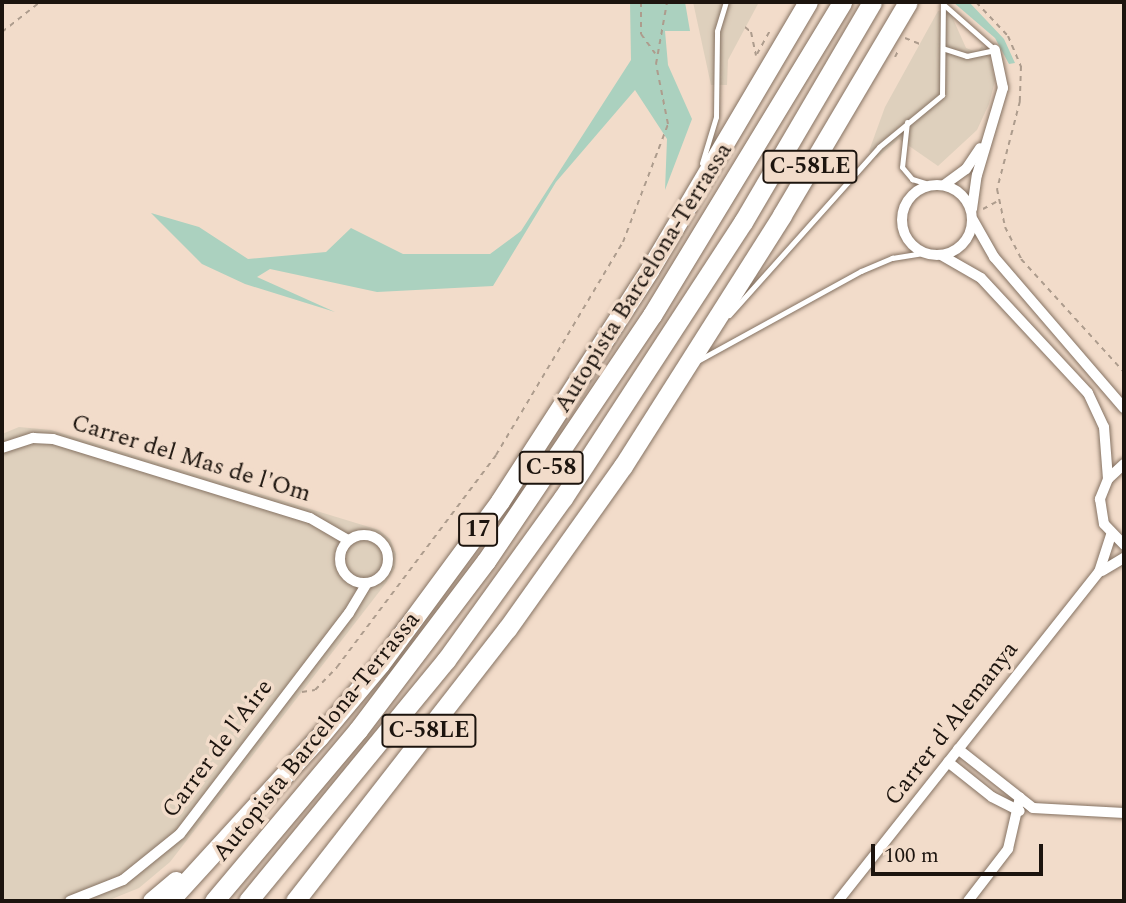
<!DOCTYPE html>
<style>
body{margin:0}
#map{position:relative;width:1126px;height:903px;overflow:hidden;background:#f2dcca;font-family:Spectral,serif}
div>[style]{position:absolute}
.industrial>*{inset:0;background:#ded0bd}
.green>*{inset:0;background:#abd1bf}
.path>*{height:2px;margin-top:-1px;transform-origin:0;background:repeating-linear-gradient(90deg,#ad9c8d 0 5px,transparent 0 10px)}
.roads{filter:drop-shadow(0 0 2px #857262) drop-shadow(0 0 2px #857262)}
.lane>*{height:5px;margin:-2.5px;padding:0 2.5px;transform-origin:2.5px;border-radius:2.5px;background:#fff}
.street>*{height:10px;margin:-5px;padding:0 5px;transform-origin:5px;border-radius:5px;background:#fff}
.street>.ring{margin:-5px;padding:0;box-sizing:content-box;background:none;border:10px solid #fff;border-radius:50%}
.highway>*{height:19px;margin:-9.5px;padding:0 9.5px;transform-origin:9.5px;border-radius:9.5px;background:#fff}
span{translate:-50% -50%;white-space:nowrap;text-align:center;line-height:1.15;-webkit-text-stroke:7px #f2dcca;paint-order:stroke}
.shield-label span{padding:2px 5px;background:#f2dcca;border:2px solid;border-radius:5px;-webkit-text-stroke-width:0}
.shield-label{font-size:23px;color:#1c140e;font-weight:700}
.street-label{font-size:24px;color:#1c140e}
.frame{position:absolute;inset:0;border:4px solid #1c140e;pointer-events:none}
.scale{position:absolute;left:871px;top:844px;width:172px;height:32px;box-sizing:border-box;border:4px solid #1c140e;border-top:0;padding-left:9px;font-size:21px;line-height:24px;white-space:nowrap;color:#1c140e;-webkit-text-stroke:5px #f2dcca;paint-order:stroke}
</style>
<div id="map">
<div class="industrial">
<div style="clip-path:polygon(693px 2px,759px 2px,728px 60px,727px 85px,711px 85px)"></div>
<div style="clip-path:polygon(938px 11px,950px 12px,966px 48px,977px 52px,982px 46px,990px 59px,995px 81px,989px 104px,977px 130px,938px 166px,899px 139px,877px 158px,869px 151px,885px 107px)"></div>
<div style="clip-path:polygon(19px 427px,51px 430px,379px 530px,390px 539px,396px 554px,395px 568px,386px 583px,170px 862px,139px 888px,107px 901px,2px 901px,2px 434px)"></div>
</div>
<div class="green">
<div style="clip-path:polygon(630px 2px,685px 2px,690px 31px,665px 31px,668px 65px,692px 119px,665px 190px,667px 139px,635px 90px,556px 182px,493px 286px,377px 292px,270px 269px,257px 277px,335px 312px,245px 284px,202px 264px,151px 213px,199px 227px,248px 259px,326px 252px,351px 228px,403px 254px,490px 254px,521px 231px,631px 60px)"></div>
<div style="clip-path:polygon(953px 2px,969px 2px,1004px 39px,1015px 63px,1009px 64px,995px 38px)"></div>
</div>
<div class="path">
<div style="left:641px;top:2px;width:32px;rotate:90deg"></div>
<div style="left:641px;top:34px;width:24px;rotate:54deg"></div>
<div style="left:976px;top:2px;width:47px;rotate:46.7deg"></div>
<div style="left:1008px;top:36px;width:33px;rotate:67deg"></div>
<div style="left:1021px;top:66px;width:35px;rotate:92deg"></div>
<div style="left:1020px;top:101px;width:91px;rotate:104.6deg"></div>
<div style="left:997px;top:189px;width:39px;rotate:78deg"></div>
<div style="left:1005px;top:227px;width:36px;rotate:63deg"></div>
<div style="left:1021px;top:259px;width:153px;rotate:47.7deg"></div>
<div style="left:745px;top:27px;width:8px;rotate:40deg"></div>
<div style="left:751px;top:32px;width:24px;rotate:78deg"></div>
<div style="left:2px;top:32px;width:48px;rotate:-38.3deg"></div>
<div style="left:905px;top:38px;width:18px;rotate:22deg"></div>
<div style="left:757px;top:54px;width:26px;rotate:-61deg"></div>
<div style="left:895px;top:57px;width:9px;rotate:-63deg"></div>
<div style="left:983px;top:209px;width:15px;rotate:-28deg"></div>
<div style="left:302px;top:692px;width:13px;rotate:-9deg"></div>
<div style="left:315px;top:690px;width:32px;rotate:-46deg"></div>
<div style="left:337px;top:667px;width:265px;rotate:-53.1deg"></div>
<div style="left:496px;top:455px;width:248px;rotate:-59.2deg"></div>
<div style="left:623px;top:242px;width:126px;rotate:-69.1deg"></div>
<div style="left:668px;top:124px;width:61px;rotate:-101.3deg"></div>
<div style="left:656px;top:64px;width:63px;rotate:-79.9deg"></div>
</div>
<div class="roads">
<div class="lane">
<div style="left:943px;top:4px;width:69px;rotate:41.5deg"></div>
<div style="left:995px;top:50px;width:29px;rotate:168deg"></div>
<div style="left:967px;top:56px;width:25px;rotate:-162deg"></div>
<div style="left:907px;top:122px;width:45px;rotate:96.3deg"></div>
<div style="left:902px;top:167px;width:16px;rotate:50deg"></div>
<div style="left:912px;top:179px;width:21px;rotate:17deg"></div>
<div style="left:702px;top:163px;width:48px;rotate:-73.1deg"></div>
<div style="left:716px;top:117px;width:86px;rotate:-89.3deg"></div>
<div style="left:717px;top:31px;width:30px;rotate:-73deg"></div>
<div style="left:729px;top:315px;width:225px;rotate:-48.2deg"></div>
<div style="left:879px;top:147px;width:82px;rotate:-39.5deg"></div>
<div style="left:942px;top:95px;width:91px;rotate:-89.4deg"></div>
<div style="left:699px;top:360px;width:185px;rotate:-28.8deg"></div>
<div style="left:861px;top:271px;width:34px;rotate:-23deg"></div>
<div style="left:892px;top:258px;width:33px;rotate:-9deg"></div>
</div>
<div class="street">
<div class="ring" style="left:902px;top:185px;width:60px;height:60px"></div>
<div style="left:944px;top:185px;width:27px;rotate:-36deg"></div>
<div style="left:966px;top:169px;width:25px;rotate:-56deg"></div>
<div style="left:972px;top:209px;width:34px;rotate:-82deg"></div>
<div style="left:977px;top:175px;width:91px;rotate:-73.4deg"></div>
<div style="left:1003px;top:88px;width:39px;rotate:-102deg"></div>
<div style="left:973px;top:220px;width:43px;rotate:60.4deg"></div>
<div style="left:994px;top:257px;width:199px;rotate:49.3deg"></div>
<div style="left:941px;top:255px;width:46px;rotate:29.9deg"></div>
<div style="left:981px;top:278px;width:157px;rotate:47.1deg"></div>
<div style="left:1088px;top:393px;width:38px;rotate:65deg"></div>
<div style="left:1104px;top:427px;width:52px;rotate:85.6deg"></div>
<div style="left:2px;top:448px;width:33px;rotate:-18deg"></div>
<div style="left:33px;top:438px;width:20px;rotate:3deg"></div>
<div style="left:53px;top:439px;width:269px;rotate:17.1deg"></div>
<div style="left:310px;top:518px;width:44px;rotate:30.1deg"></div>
<div style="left:1124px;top:464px;width:22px;rotate:137deg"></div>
<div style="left:1108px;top:479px;width:22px;rotate:112deg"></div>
<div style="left:1100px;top:499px;width:25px;rotate:81deg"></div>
<div style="left:1104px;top:524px;width:29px;rotate:46deg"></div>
<div class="ring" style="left:340px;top:535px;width:38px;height:38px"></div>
<div style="left:1102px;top:571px;width:26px;rotate:-31deg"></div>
<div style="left:958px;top:749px;width:95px;rotate:38.2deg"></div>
<div style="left:1033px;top:808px;width:91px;rotate:3.1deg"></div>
<div style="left:948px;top:762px;width:56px;rotate:38.5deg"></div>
<div style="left:992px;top:797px;width:31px;rotate:27deg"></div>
<div style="left:70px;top:901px;width:57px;rotate:-21.6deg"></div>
<div style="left:123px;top:880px;width:73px;rotate:-38.9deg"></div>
<div style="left:180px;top:834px;width:278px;rotate:-52.6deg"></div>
<div style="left:349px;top:613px;width:35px;rotate:-59deg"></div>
<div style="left:838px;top:901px;width:420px;rotate:-51.6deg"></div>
<div style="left:1099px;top:572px;width:39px;rotate:-72deg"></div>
<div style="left:968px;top:901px;width:66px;rotate:-52.4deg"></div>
<div style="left:1008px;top:849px;width:53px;rotate:-77deg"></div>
</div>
<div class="highway">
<div style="left:152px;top:901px;width:31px;rotate:-40deg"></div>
<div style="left:169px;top:901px;width:222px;rotate:-47.6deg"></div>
<div style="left:319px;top:737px;width:95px;rotate:-50.1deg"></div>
<div style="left:380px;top:664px;width:202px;rotate:-53.6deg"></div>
<div style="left:500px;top:501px;width:276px;rotate:-57.1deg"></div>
<div style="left:650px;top:269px;width:310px;rotate:-59.4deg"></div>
<div style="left:214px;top:901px;width:224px;rotate:-49.9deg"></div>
<div style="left:358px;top:730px;width:212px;rotate:-52.9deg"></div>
<div style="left:486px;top:561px;width:297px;rotate:-56deg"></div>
<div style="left:652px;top:315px;width:366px;rotate:-58.7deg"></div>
<div style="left:248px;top:901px;width:312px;rotate:-50.6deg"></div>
<div style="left:446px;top:660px;width:200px;rotate:-54.2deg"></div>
<div style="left:563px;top:498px;width:330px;rotate:-56.9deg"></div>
<div style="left:743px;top:222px;width:255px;rotate:-59.6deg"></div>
<div style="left:295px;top:901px;width:345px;rotate:-52.1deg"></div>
<div style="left:507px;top:629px;width:200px;rotate:-54.6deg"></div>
<div style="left:623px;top:466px;width:297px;rotate:-57.6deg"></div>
<div style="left:782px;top:215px;width:247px;rotate:-59.4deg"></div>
</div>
</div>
<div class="shield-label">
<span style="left:810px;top:167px">C-58LE</span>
<span style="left:551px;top:468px">C-58</span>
<span style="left:478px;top:530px">17</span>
<span style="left:429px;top:731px">C-58LE</span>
</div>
<div class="street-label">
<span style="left:644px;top:278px;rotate:-58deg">Autopista Barcelona-Terrassa</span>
<span style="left:191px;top:459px;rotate:17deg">Carrer del Mas de l'Om</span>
<span style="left:952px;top:724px;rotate:-52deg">Carrer d'Alemanya</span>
<span style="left:317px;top:737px;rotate:-51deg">Autopista Barcelona-Terrassa</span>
<span style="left:218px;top:749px;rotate:-53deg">Carrer de l'Aire</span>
</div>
<div class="frame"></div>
<div class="scale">100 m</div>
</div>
